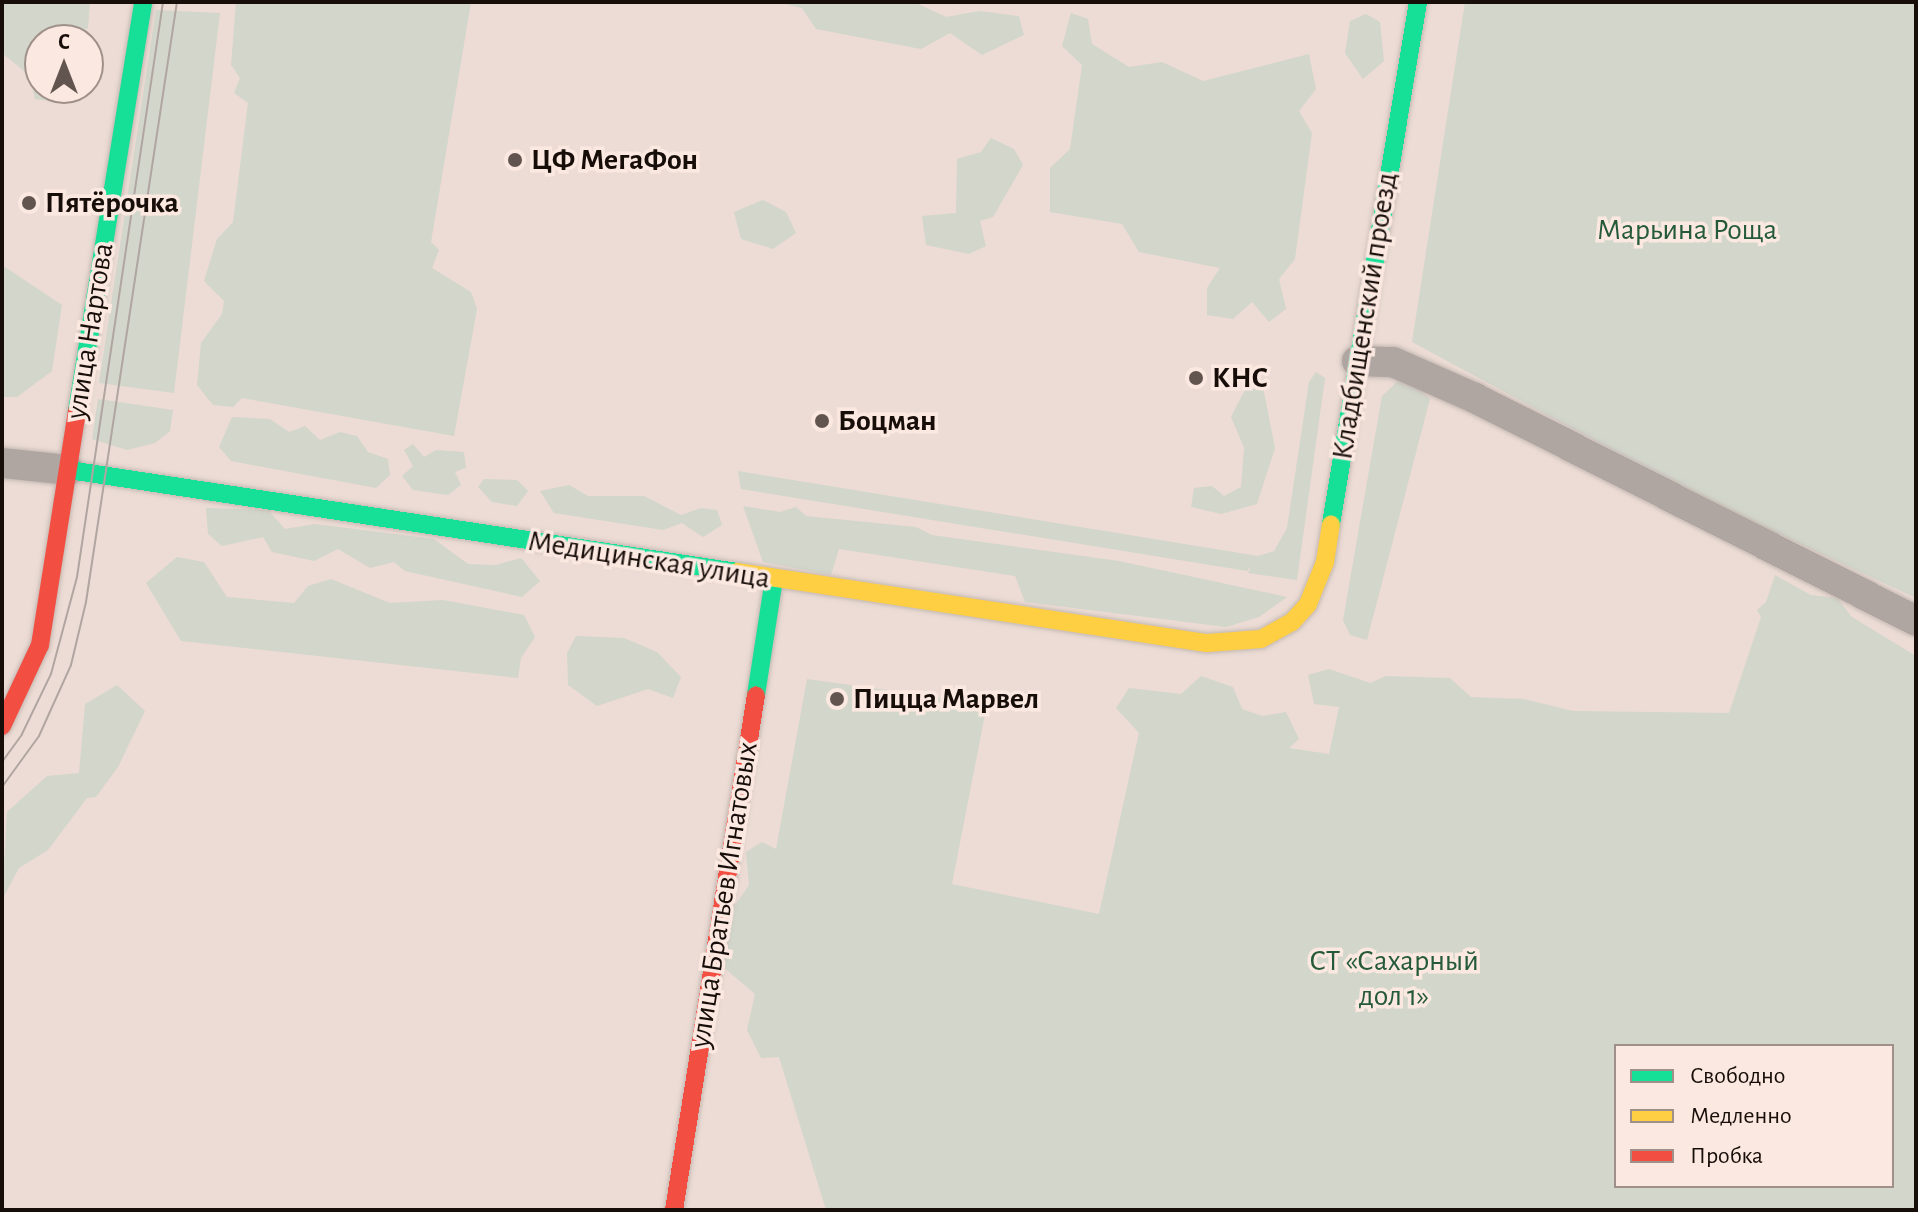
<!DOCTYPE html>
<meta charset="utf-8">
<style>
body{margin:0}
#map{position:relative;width:1918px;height:1212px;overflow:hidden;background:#ecdcd5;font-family:"Alegreya Sans",sans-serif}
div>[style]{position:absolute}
.green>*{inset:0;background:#d2d6cb}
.roads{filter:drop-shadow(0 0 2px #c4b8b2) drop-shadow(0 0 2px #c4b8b2)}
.street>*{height:30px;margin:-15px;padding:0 15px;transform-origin:15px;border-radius:15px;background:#afa6a2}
.fast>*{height:18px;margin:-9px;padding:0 9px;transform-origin:9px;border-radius:9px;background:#16e098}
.slow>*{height:18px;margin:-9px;padding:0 9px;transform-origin:9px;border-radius:9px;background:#ffcf43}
.jam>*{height:18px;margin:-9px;padding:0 9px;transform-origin:9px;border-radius:9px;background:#f24e42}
.tram>*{height:2px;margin:-1px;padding:0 1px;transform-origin:1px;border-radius:1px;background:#b0a5a0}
.dots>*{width:22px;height:22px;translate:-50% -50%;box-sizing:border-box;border:4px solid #fbe8e0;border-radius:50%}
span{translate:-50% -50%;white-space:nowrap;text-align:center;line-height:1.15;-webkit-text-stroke:7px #fbe8e0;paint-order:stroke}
.poi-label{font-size:30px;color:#170d09;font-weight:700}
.left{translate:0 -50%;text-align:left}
.park-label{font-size:30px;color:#245a37}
.street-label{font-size:30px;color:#170d09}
.frame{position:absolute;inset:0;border:4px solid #170d09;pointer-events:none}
.legend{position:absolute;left:1614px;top:1044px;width:280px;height:144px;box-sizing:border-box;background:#fbe8e0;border:2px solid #a0908a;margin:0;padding:10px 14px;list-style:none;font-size:24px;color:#170d09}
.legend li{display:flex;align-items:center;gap:16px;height:40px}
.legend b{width:40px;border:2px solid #a0908a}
.north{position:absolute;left:24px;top:24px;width:80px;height:80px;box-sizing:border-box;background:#fbe8e0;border:2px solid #a0908a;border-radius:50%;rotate:0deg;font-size:22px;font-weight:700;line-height:32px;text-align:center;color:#170d09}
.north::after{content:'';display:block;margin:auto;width:28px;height:36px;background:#625550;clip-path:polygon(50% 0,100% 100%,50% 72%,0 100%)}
</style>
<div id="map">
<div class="green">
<div style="clip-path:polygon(2px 2px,90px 2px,88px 28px,68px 40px,40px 40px,40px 88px,71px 88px,62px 103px,35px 99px,29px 75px,2px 53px)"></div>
<div style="clip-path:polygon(236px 2px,471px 2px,431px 242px,439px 250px,432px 268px,471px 292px,477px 309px,454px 436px,242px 398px,233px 407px,213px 405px,197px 385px,201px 343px,222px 314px,224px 301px,204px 281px,217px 239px,233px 222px,248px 103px,234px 93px,240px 78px,231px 65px)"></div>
<div style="clip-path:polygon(777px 2px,914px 2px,946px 17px,979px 11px,1019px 16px,1024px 35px,982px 55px,950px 33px,921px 49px,816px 29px,802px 8px)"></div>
<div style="clip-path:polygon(1465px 2px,1916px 2px,1916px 598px,1697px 496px,1412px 342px)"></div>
<div style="clip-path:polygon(156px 10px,220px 13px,174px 393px,99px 383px)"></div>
<div style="clip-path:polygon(1071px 13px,1088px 19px,1092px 44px,1129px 67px,1162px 62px,1203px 81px,1309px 54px,1316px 89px,1299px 111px,1312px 133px,1295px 259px,1279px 279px,1286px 309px,1269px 322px,1252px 302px,1233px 319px,1207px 315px,1207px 288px,1220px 268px,1139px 252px,1122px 224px,1050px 212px,1050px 168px,1070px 149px,1082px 65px,1062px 46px)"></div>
<div style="clip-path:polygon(1366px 14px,1380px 22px,1384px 61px,1363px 79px,1345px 53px,1350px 21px)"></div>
<div style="clip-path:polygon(991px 138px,1014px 149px,1023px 165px,993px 217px,980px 221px,986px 246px,969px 254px,926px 245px,922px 216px,956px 213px,957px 159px,981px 152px)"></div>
<div style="clip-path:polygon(763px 200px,786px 212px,796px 233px,773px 249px,741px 239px,734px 212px)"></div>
<div style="clip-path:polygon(2px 265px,62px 305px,52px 371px,17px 397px,2px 397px)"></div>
<div style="clip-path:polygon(1316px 372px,1325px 378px,1297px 580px,1248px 573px,1251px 566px,1247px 571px,741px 489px,738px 471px,1258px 556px,1274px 551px,1287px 528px,1309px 382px)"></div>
<div style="clip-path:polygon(1399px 380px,1414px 383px,1430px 399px,1367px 640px,1350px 635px,1343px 620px,1382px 396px)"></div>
<div style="clip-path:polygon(1248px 384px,1263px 387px,1275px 448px,1257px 504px,1221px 514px,1191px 507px,1194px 488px,1212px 486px,1224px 496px,1241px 487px,1244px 448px,1231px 417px)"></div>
<div style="clip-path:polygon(98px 399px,173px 410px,170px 431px,155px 443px,127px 450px,92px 439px)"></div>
<div style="clip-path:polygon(232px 417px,270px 419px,289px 432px,305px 426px,320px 440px,340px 432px,357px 436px,368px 452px,388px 459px,390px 475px,376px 488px,231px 461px,219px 447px)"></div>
<div style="clip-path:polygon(413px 444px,424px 457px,436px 450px,464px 452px,466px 468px,455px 472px,461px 485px,448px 495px,413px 490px,402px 476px,413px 466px,404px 450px)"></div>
<div style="clip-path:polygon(484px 479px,517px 480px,528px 491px,517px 506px,492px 502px,478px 487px)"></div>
<div style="clip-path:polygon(569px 485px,588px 496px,644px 496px,681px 515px,701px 508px,717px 510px,722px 525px,703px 537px,682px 523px,663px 530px,554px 513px,540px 491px)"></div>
<div style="clip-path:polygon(743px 506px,780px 512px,796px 507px,806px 516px,916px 527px,932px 535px,1119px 561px,1287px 597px,1259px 617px,1226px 627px,1025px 602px,1015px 576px,839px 549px,831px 575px,763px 562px)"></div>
<div style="clip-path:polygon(206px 508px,268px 510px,285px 529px,315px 524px,434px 539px,468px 564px,496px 565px,521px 558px,540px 581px,522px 597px,405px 571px,394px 562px,370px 568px,338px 549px,314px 561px,272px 552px,263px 537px,222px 546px,208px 534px)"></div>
<div style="clip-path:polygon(177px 557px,204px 562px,227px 597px,294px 603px,308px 586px,331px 579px,390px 603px,443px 600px,524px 615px,535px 637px,521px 658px,518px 678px,181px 641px,146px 583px)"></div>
<div style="clip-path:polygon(evenodd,1775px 575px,1811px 595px,1837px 598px,1852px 617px,1916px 656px,1916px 1210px,826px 1210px,779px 1057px,761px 1058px,747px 1030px,755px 994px,722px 966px,730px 912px,749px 885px,746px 852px,762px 842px,776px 849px,807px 679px,987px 704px,952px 884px,1099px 914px,1139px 733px,1116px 708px,1129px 688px,1181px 694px,1201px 676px,1233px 687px,1242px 709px,1262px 716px,1286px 712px,1299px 739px,1289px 748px,1329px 754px,1339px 707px,1314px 704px,1308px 675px,1329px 669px,1370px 683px,1386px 676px,1450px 678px,1471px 697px,1524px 699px,1573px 711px,1729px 713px,1761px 617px,1757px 610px,1766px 602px,1775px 575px,1616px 1046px,1892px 1046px,1892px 1186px,1616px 1186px,1616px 1046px)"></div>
<div style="clip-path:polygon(576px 636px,624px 638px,657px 652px,681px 677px,673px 698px,648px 689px,597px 706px,568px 685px,567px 653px)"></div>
<div style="clip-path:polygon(117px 685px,145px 711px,118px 767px,96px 797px,87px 798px,48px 850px,19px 868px,2px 900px,7px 812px,47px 776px,79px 773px,85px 704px)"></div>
</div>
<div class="roads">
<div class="street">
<div style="left:1357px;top:361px;width:36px;rotate:2deg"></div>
<div style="left:1393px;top:362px;width:90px;rotate:23.7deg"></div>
<div style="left:1475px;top:398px;width:494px;rotate:26.8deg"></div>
<div style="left:2px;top:463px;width:67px;rotate:6deg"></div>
</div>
<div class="fast">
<div style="left:77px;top:411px;width:414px;rotate:-80.8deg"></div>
<div style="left:69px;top:470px;width:676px;rotate:8.68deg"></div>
<div style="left:1331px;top:524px;width:529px;rotate:-80.54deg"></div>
<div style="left:756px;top:695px;width:117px;rotate:-81.2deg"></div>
</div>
<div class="slow">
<div style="left:737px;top:572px;width:475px;rotate:8.6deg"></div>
<div style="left:1207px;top:643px;width:54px;rotate:-4.2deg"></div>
<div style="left:1261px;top:639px;width:35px;rotate:-29deg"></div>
<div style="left:1292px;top:622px;width:24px;rotate:-48deg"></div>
<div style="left:1308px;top:604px;width:45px;rotate:-68deg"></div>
<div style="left:1325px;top:562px;width:38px;rotate:-81deg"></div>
</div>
<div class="jam">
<div style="left:2px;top:726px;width:89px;rotate:-64.9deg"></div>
<div style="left:40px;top:645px;width:237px;rotate:-81deg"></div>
<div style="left:674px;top:1210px;width:521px;rotate:-80.95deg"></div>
</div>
</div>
<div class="tram">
<div style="left:2px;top:762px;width:34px;rotate:-54deg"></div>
<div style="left:22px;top:734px;width:67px;rotate:-64.2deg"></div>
<div style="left:51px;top:674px;width:100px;rotate:-75deg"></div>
<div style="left:77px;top:577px;width:581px;rotate:-81.49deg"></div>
<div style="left:2px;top:787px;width:63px;rotate:-54deg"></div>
<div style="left:39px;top:736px;width:78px;rotate:-65.7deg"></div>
<div style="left:71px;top:665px;width:65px;rotate:-76.6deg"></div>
<div style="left:86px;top:602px;width:607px;rotate:-81.38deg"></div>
</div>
<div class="dots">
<div style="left:515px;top:160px;background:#625550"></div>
<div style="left:29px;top:203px;background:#625550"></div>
<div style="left:1196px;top:378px;background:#625550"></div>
<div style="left:822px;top:421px;background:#625550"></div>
<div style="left:837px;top:699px;background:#625550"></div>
</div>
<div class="poi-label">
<span class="left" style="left:531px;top:160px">ЦФ МегаФон</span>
<span class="left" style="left:45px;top:203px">Пятёрочка</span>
<span class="left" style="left:1212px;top:378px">КНС</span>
<span class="left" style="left:838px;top:421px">Боцман</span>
<span class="left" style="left:853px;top:699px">Пицца Марвел</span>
</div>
<div class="park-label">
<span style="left:1687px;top:230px">Марьина Роща</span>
<span style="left:1394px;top:978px">СТ «Сахарный<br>дол 1»</span>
</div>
<div class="street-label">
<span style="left:1365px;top:316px;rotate:-81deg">Кладбищенский проезд</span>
<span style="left:90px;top:331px;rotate:-81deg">улица Нартова</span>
<span style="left:649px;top:560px;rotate:9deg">Медицинская улица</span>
<span style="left:724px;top:895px;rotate:-81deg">улица Братьев Игнатовых</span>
</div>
<div class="frame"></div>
<ul class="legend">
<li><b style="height:10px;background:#16e098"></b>Свободно</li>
<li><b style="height:10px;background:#ffcf43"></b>Медленно</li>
<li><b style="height:10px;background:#f24e42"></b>Пробка</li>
</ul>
<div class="north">С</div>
</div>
